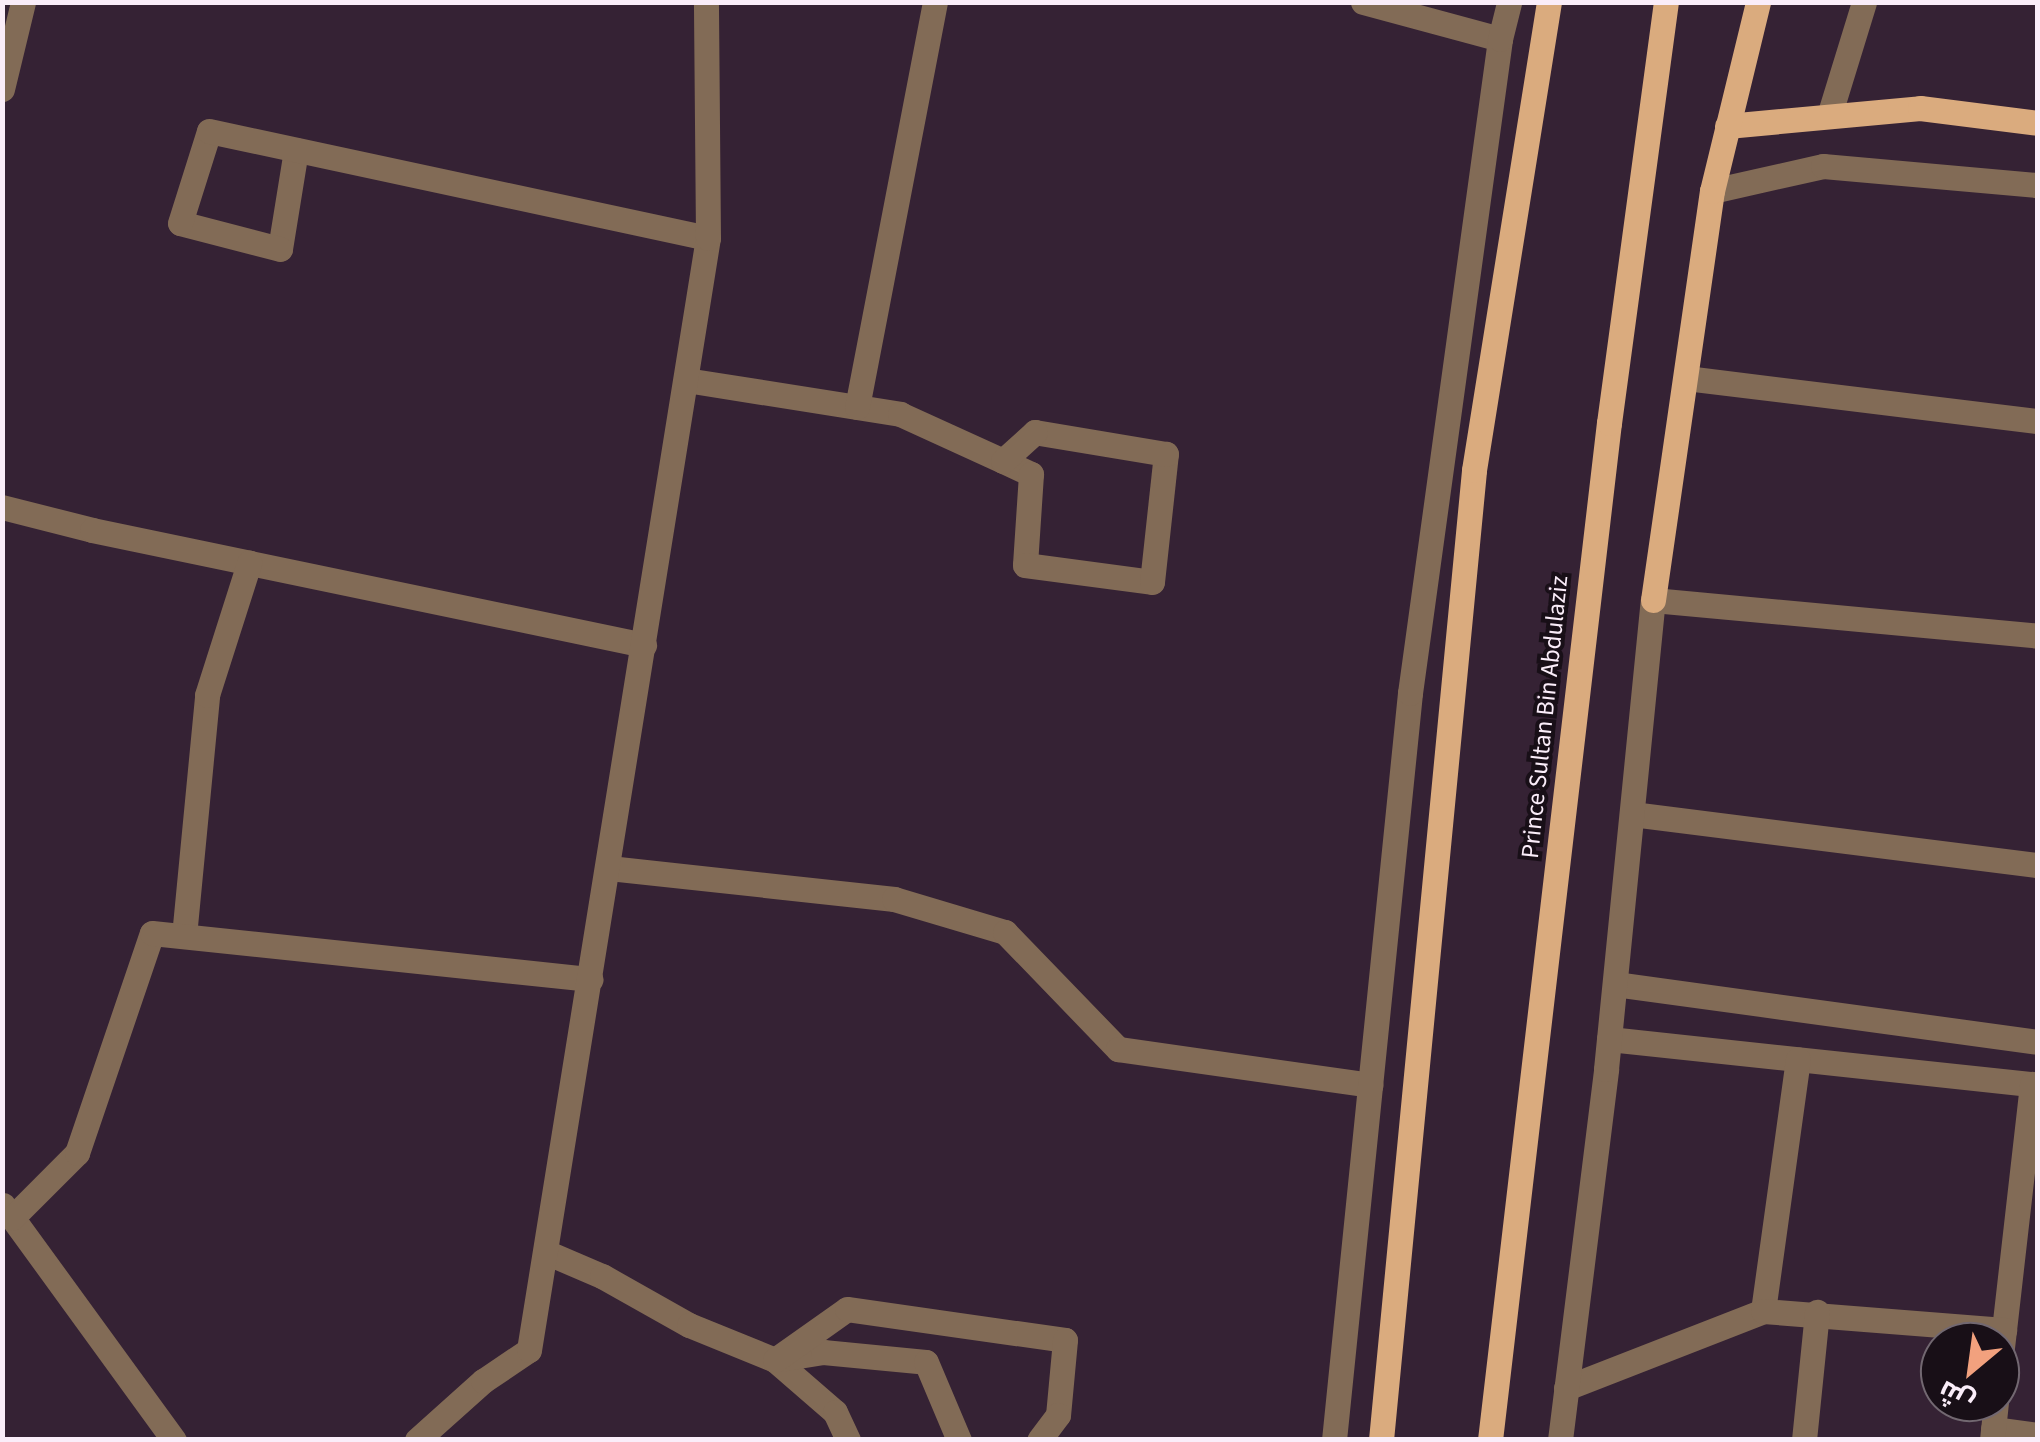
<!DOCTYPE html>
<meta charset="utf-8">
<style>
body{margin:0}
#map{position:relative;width:2040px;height:1442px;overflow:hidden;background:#352234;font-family:"Source Sans 3",Cairo,sans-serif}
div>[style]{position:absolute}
.minor>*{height:25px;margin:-12.5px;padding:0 12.5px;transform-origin:12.5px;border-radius:12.5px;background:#826b56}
.major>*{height:25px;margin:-12.5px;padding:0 12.5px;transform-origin:12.5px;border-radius:12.5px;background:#daab7e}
span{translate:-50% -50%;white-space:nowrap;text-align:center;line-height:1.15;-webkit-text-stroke:8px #180f17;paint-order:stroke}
.street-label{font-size:25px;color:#faedf9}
.frame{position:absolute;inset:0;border:5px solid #faedf9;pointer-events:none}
.north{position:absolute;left:1920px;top:1322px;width:100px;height:100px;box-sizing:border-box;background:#180f17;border:2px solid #726871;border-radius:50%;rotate:209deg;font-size:28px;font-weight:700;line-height:40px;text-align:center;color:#faedf9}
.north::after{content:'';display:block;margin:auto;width:35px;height:45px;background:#f2a17e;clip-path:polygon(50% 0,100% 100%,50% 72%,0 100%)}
</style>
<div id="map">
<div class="minor">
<div style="left:1363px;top:2px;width:142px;rotate:15.1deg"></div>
<div style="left:2px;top:89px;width:89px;rotate:-76.4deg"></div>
<div style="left:1829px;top:116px;width:119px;rotate:-72.9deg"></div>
<div style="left:296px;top:150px;width:100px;rotate:99.2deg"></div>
<div style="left:280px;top:249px;width:103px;rotate:-165.4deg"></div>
<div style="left:180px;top:223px;width:96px;rotate:-72.5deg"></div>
<div style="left:209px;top:131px;width:510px;rotate:12.1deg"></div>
<div style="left:1712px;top:191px;width:114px;rotate:-12.7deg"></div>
<div style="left:1823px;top:166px;width:216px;rotate:5.1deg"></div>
<div style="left:1686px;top:378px;width:355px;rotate:7deg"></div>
<div style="left:686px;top:380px;width:217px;rotate:9deg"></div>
<div style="left:900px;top:414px;width:113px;rotate:24.5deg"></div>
<div style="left:1003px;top:461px;width:31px;rotate:25deg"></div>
<div style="left:1031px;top:474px;width:91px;rotate:93.8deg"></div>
<div style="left:1025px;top:565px;width:128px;rotate:7.6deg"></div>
<div style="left:1152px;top:582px;width:129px;rotate:-83.8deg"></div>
<div style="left:1166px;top:454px;width:133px;rotate:-170.5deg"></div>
<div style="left:1035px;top:432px;width:43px;rotate:137.8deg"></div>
<div style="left:857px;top:407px;width:412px;rotate:-79.1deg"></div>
<div style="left:2px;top:507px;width:93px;rotate:14.3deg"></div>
<div style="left:92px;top:530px;width:564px;rotate:11.77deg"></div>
<div style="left:1632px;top:814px;width:409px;rotate:7.2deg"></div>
<div style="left:609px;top:868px;width:287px;rotate:6.2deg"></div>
<div style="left:894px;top:899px;width:116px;rotate:16.6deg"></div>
<div style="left:1005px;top:932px;width:163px;rotate:46deg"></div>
<div style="left:1118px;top:1049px;width:255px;rotate:8.1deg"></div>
<div style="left:184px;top:936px;width:242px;rotate:-84.5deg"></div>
<div style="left:207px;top:695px;width:139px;rotate:-72.3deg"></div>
<div style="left:1615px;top:984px;width:427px;rotate:7.8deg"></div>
<div style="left:1609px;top:1039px;width:431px;rotate:6.1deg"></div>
<div style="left:3px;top:1205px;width:291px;rotate:54deg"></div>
<div style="left:12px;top:1218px;width:92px;rotate:-45deg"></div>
<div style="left:77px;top:1153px;width:232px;rotate:-71.2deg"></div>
<div style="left:152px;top:933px;width:441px;rotate:6deg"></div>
<div style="left:548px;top:1253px;width:59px;rotate:23.1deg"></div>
<div style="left:602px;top:1276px;width:100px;rotate:29.4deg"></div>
<div style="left:689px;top:1325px;width:93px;rotate:22.1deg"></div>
<div style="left:775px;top:1360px;width:79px;rotate:40.9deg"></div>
<div style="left:835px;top:1412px;width:31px;rotate:65deg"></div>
<div style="left:1763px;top:1311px;width:254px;rotate:-82.1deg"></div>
<div style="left:780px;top:1359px;width:44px;rotate:-9.2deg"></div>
<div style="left:823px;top:1352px;width:103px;rotate:5.5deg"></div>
<div style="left:926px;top:1362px;width:85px;rotate:67.1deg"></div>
<div style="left:775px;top:1360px;width:88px;rotate:-35.3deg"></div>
<div style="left:847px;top:1309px;width:220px;rotate:8.1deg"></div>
<div style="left:1065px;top:1340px;width:75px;rotate:95.3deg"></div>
<div style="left:1058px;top:1415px;width:31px;rotate:127deg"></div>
<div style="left:2000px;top:1365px;width:283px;rotate:-83.5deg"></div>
<div style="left:1566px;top:1388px;width:212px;rotate:-21.3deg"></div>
<div style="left:1763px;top:1311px;width:242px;rotate:4.5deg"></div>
<div style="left:1993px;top:1429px;width:45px;rotate:7.6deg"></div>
<div style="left:417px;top:1440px;width:89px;rotate:-41.8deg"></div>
<div style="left:483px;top:1381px;width:55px;rotate:-34deg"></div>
<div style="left:529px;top:1350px;width:1126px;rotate:-80.86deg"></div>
<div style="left:708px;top:238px;width:236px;rotate:-90.5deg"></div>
<div style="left:1334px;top:1440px;width:751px;rotate:-84.19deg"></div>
<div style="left:1410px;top:693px;width:660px;rotate:-82.16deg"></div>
<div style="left:1500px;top:39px;width:38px;rotate:-76deg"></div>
<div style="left:1560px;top:1440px;width:374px;rotate:-82.9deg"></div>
<div style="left:1606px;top:1069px;width:471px;rotate:-84.3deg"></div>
<div style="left:1653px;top:600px;width:387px;rotate:5.3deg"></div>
<div style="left:1804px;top:1440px;width:129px;rotate:-84.2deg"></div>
<div style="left:1992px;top:1440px;width:38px;rotate:-84deg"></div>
</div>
<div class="major">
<div style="left:1727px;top:126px;width:194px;rotate:-5.3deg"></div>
<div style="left:1920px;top:108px;width:119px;rotate:7.2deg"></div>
<div style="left:1653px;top:600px;width:413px;rotate:-81.8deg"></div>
<div style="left:1712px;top:191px;width:195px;rotate:-76.3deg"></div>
<div style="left:1381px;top:1440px;width:974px;rotate:-84.52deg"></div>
<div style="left:1474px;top:470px;width:474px;rotate:-80.9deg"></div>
<div style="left:1490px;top:1440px;width:1024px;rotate:-83.33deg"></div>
<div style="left:1609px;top:423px;width:425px;rotate:-82.3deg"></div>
</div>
<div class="street-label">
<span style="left:1545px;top:717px;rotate:-84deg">Prince Sultan Bin Abdulaziz</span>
</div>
<div class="frame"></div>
<div class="north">ش</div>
</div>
